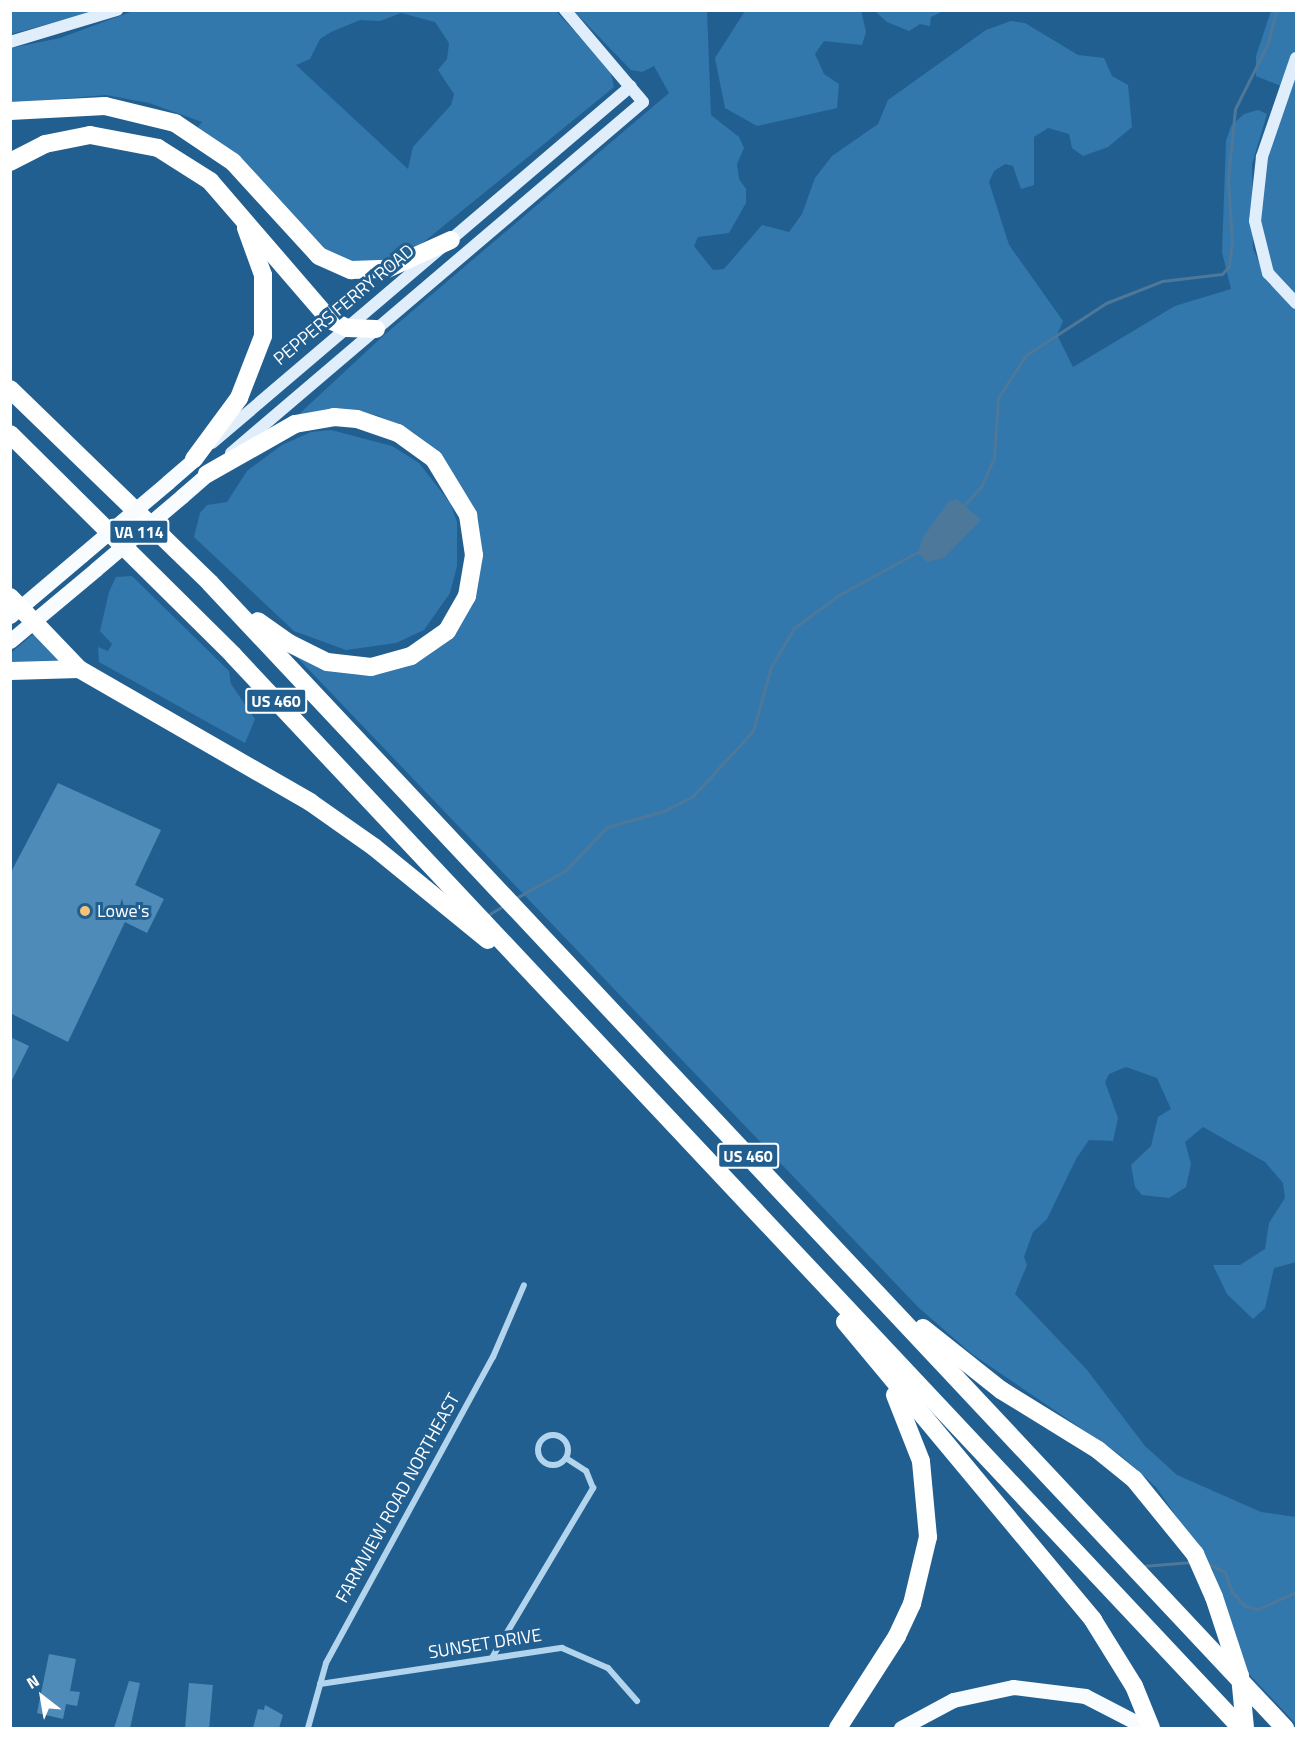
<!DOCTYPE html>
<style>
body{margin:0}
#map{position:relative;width:1307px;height:1739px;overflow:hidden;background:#225f91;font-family:"Titillium Web",sans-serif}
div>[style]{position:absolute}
.green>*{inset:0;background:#3278ac}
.water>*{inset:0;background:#4d789a}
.stream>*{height:3px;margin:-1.5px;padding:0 1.5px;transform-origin:1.5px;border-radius:1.5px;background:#4d789a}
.building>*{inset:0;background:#4f8bb9;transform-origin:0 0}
.street>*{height:6px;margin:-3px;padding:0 3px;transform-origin:3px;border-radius:3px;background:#b3d4ed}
.street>.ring{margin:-3px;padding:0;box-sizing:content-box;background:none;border:6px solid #b3d4ed;border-radius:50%}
.secondary>*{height:12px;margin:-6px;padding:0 6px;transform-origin:6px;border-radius:6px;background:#dfeefa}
.primary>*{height:15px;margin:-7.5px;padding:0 7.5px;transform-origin:7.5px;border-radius:7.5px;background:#f9fcff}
.highway>*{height:18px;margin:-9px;padding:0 9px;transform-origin:9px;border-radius:9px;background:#fff}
.primary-bridge>*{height:15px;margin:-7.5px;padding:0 7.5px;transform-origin:7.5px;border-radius:7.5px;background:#f9fcff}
.highway-bridge>*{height:18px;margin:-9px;padding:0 9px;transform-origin:9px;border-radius:9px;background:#fff}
.dots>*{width:16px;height:16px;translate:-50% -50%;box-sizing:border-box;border:3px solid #225f91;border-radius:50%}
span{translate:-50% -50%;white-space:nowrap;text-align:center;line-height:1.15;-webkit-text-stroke:6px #225f91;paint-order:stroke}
.shield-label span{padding:2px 4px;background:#225f91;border:2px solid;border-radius:4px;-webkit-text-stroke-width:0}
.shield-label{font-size:16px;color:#fff;font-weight:700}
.street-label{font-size:18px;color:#fff}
.poi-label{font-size:18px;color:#fff}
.left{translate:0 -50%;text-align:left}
.frame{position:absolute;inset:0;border:12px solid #fff;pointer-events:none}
.north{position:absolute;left:12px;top:1667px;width:60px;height:60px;-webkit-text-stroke:4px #225f91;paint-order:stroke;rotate:329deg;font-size:16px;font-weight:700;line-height:24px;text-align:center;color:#fff}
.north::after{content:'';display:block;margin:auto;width:21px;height:27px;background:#fff;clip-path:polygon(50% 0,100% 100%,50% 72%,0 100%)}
</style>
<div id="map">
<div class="green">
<div style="clip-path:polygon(evenodd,136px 10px,556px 11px,610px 70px,614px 87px,420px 245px,399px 258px,363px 265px,331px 256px,235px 154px,198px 127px,202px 122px,149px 103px,106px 95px,11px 103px,11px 48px,60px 38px,136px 10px,401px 13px,435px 22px,449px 43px,447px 59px,438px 70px,454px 94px,451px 105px,413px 147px,408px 169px,296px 65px,310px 59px,320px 39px,331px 32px,360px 20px,380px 21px,401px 13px)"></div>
<div style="clip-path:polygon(861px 10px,866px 32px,862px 45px,824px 41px,815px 54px,824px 74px,839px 84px,837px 108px,757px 126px,725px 108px,715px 58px,745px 11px)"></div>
<div style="clip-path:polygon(11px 11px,96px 11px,11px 34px)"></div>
<div style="clip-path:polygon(574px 11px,707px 11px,711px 115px,739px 137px,744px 148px,737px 164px,739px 179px,746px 189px,746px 203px,729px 233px,698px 237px,694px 246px,713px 270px,724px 269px,762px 225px,789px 232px,802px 214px,815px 178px,832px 156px,878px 124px,888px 100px,986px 30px,1011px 21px,1025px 23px,1078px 55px,1104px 58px,1112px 76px,1128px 85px,1132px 127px,1108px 147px,1083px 156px,1072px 148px,1069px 134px,1048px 128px,1034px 137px,1034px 185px,1021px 189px,1013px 166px,1005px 164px,994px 171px,989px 182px,1009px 245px,1063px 321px,1057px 335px,1073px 367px,1175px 306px,1231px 289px,1222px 252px,1226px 141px,1231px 126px,1244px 114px,1258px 110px,1267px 114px,1252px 164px,1253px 249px,1269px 283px,1296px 310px,1296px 1262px,1274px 1268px,1265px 1308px,1253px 1319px,1227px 1294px,1213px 1265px,1240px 1265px,1265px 1249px,1269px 1223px,1285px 1198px,1283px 1183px,1265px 1162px,1203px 1127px,1185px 1142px,1191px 1164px,1186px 1187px,1169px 1198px,1142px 1195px,1135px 1187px,1131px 1165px,1151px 1146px,1158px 1117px,1171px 1109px,1157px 1078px,1126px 1067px,1109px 1074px,1105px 1082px,1118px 1118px,1113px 1141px,1089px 1140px,1076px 1159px,1047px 1219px,1033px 1232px,1024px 1257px,1027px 1265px,1015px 1294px,1087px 1370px,1145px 1446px,1177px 1475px,1261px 1512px,1296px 1517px,1296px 1724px,1246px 1671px,1212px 1568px,1156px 1487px,1119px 1454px,972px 1354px,919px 1308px,292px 652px,380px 669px,461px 617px,475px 514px,444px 458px,413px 432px,379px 416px,362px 412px,297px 416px,383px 336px,669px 93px,654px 66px,642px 72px,631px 70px)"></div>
<div style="clip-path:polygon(875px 11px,943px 11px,931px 17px,930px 26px,920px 24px,909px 31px,887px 22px)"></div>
<div style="clip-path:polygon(1271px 11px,1296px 11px,1296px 50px,1281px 86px,1256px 76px,1256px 56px)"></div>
<div style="clip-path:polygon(1296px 71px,1296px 298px,1271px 268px,1259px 228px,1266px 160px)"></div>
<div style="clip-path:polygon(331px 430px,392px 446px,419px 463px,450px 503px,457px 522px,457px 566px,450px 593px,424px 630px,396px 643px,346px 650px,294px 631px,194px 537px,200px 513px,207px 505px,227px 502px,247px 471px,282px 445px,311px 432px)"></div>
<div style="clip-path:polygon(132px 576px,229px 671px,231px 684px,255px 719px,245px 743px,99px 662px,98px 647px,108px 651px,112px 644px,100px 631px,109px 592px,116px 577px)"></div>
<div style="clip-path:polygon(32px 635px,36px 636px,59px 660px,11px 662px,11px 653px)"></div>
</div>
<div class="water">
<div style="clip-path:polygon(957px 499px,981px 520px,944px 558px,927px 562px,918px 553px,923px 537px,949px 501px)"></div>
</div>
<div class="stream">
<div style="left:965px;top:504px;width:23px;rotate:-47deg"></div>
<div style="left:981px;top:487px;width:32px;rotate:-66deg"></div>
<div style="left:994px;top:458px;width:60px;rotate:-86.2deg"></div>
<div style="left:998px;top:398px;width:51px;rotate:-56.9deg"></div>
<div style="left:1026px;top:355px;width:95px;rotate:-33deg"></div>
<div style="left:1106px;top:303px;width:60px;rotate:-21.4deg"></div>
<div style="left:1162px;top:281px;width:60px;rotate:-6.7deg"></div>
<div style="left:1222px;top:274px;width:11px;rotate:-49deg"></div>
<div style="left:1229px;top:266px;width:23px;rotate:-83deg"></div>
<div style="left:1232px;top:243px;width:64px;rotate:-93.6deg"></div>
<div style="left:1228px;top:179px;width:70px;rotate:-84.3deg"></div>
<div style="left:1235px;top:109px;width:74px;rotate:-63.4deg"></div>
<div style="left:1268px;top:43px;width:34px;rotate:-76deg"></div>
<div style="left:516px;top:898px;width:57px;rotate:-29.2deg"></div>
<div style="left:566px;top:870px;width:59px;rotate:-46.4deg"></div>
<div style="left:607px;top:827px;width:59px;rotate:-15.7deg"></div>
<div style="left:664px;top:811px;width:33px;rotate:-27deg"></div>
<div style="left:693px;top:796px;width:88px;rotate:-47.3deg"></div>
<div style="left:753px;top:731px;width:66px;rotate:-74.3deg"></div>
<div style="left:771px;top:667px;width:45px;rotate:-59.5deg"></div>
<div style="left:794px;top:628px;width:56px;rotate:-36.3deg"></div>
<div style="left:839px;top:595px;width:94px;rotate:-28.8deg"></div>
<div style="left:488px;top:915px;width:17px;rotate:-31deg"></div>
<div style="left:1207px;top:1563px;width:20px;rotate:27deg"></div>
<div style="left:1225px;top:1572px;width:20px;rotate:72deg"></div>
<div style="left:1231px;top:1591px;width:21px;rotate:47deg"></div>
<div style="left:1245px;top:1606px;width:13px;rotate:13deg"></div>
<div style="left:1258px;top:1609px;width:42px;rotate:-24.1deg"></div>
<div style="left:1142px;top:1566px;width:50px;rotate:-4.6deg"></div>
</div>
<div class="building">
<div style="clip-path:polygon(58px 783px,161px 830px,135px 885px,164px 899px,147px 933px,125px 922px,68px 1042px,10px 1013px,10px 874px)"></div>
<div style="clip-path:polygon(10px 1037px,29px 1046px,10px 1084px)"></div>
<div style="clip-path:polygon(49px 1654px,76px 1659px,70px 1691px,80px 1692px,77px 1706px,66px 1704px,63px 1719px,37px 1713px)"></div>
<div style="clip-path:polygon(129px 1681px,140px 1683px,130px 1728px,114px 1728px)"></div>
<div style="left:189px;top:1683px;width:24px;height:45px;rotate:5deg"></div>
<div style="clip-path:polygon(265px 1705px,283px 1715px,279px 1728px,253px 1728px,258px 1709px,264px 1710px)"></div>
</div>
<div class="street">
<div class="ring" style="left:538px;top:1435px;width:24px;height:24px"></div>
<div style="left:493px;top:1656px;width:196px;rotate:-59.2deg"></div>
<div style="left:593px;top:1488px;width:18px;rotate:-112deg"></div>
<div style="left:586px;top:1471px;width:24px;rotate:-147deg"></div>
<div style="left:320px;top:1684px;width:245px;rotate:-8.5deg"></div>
<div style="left:562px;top:1648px;width:50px;rotate:23.5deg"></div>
<div style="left:608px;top:1668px;width:44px;rotate:48.7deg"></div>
<div style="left:308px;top:1728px;width:67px;rotate:-74.5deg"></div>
<div style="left:326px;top:1663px;width:349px;rotate:-61.4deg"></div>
<div style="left:493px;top:1357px;width:78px;rotate:-66.7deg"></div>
</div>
<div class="secondary">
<div style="left:10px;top:42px;width:112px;rotate:-16.7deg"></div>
<div style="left:1296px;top:58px;width:105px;rotate:109deg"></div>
<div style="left:1262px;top:157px;width:64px;rotate:96.2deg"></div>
<div style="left:1255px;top:221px;width:54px;rotate:76deg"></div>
<div style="left:1268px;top:273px;width:41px;rotate:47deg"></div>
<div style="left:212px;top:443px;width:550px;rotate:-40.43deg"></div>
<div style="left:231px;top:453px;width:541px;rotate:-40.43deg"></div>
<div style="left:643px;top:102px;width:121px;rotate:-130.3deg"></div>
</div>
<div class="primary">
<div style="left:168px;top:482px;width:35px;rotate:-41deg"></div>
<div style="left:182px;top:496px;width:33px;rotate:-41deg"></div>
<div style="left:10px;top:616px;width:94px;rotate:-40.3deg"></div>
<div style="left:10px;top:641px;width:112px;rotate:-39.9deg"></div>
<div style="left:901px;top:1728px;width:59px;rotate:-28.3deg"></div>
<div style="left:953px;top:1700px;width:61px;rotate:-12.2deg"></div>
<div style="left:1013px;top:1687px;width:73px;rotate:7.1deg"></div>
<div style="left:1085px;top:1696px;width:70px;rotate:27.3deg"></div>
</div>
<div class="highway">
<div style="left:10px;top:111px;width:95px;rotate:-3deg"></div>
<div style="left:105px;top:106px;width:72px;rotate:13.7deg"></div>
<div style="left:175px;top:123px;width:70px;rotate:33.9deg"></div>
<div style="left:233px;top:162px;width:127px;rotate:47.5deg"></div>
<div style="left:319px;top:256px;width:35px;rotate:24deg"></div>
<div style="left:351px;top:270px;width:36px;rotate:-2deg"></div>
<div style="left:387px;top:269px;width:70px;rotate:-24.4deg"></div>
<div style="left:10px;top:162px;width:39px;rotate:-27deg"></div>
<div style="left:45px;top:144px;width:46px;rotate:-11.3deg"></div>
<div style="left:90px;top:135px;width:69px;rotate:10.8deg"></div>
<div style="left:158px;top:148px;width:62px;rotate:32.4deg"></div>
<div style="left:210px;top:181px;width:184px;rotate:49.2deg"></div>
<div style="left:330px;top:320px;width:19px;rotate:25deg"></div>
<div style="left:347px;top:328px;width:29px;rotate:2deg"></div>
<div style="left:10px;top:389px;width:279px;rotate:44.1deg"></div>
<div style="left:210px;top:583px;width:1571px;rotate:46.81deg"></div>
<div style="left:10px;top:434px;width:314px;rotate:44.7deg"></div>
<div style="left:233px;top:655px;width:1472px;rotate:46.79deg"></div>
<div style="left:194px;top:459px;width:76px;rotate:-53.6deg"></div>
<div style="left:239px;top:398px;width:66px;rotate:-68.8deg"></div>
<div style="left:263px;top:336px;width:61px;rotate:-90deg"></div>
<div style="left:263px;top:275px;width:50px;rotate:-109.9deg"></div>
<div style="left:207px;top:474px;width:101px;rotate:-29.6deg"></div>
<div style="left:295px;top:424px;width:40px;rotate:-10deg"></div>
<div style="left:334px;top:417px;width:23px;rotate:5deg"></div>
<div style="left:357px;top:419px;width:43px;rotate:18.9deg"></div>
<div style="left:398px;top:433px;width:44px;rotate:35.8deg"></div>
<div style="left:434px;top:459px;width:66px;rotate:58.7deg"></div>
<div style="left:468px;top:515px;width:40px;rotate:81.5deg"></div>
<div style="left:474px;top:555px;width:42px;rotate:99.7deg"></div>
<div style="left:467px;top:596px;width:40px;rotate:119.7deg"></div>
<div style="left:447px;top:631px;width:44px;rotate:145.2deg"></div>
<div style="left:411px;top:656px;width:41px;rotate:164.6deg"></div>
<div style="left:371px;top:667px;width:44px;rotate:-173.5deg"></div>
<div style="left:327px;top:662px;width:42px;rotate:-153.4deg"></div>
<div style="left:289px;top:643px;width:38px;rotate:-145deg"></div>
<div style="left:10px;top:597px;width:100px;rotate:46.2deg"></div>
<div style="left:79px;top:669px;width:267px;rotate:29.9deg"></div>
<div style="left:310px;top:802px;width:78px;rotate:35.1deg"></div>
<div style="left:374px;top:847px;width:147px;rotate:39.2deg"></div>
<div style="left:10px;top:671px;width:69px;rotate:-1.7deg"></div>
<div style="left:845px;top:1322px;width:388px;rotate:50.2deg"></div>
<div style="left:1093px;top:1620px;width:78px;rotate:58.2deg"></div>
<div style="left:1134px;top:1686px;width:45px;rotate:68deg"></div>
<div style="left:923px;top:1328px;width:100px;rotate:38.5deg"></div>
<div style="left:1001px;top:1390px;width:114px;rotate:31.7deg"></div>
<div style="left:1098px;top:1450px;width:46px;rotate:38.9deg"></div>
<div style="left:1134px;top:1479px;width:97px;rotate:50.9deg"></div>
<div style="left:1195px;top:1554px;width:47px;rotate:66.2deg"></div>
<div style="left:838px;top:1728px;width:109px;rotate:-57.3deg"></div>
<div style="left:897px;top:1636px;width:35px;rotate:-65deg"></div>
<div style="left:912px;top:1604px;width:69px;rotate:-76.6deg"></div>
<div style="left:928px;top:1537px;width:76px;rotate:-95.3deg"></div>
<div style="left:921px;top:1461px;width:71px;rotate:-111.5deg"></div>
</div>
<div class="primary-bridge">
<div style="left:82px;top:555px;width:113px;rotate:-40.3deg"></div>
<div style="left:96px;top:569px;width:113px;rotate:-40.3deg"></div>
</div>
<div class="highway-bridge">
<div style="left:1214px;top:1597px;width:83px;rotate:71.8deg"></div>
<div style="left:1240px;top:1676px;width:52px;rotate:84.5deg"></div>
</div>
<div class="dots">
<div style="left:85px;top:911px;background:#f9c375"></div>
</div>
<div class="shield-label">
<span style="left:139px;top:532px">VA 114</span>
<span style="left:276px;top:701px">US 460</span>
<span style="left:748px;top:1156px">US 460</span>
</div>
<div class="street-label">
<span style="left:344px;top:305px;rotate:-40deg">PEPPERS FERRY ROAD</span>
<span style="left:398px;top:1498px;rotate:-61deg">FARMVIEW ROAD NORTHEAST</span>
<span style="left:485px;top:1644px;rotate:-9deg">SUNSET DRIVE</span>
</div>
<div class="poi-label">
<span class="left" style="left:97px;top:911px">Lowe's</span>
</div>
<div class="frame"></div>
<div class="north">N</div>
</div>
